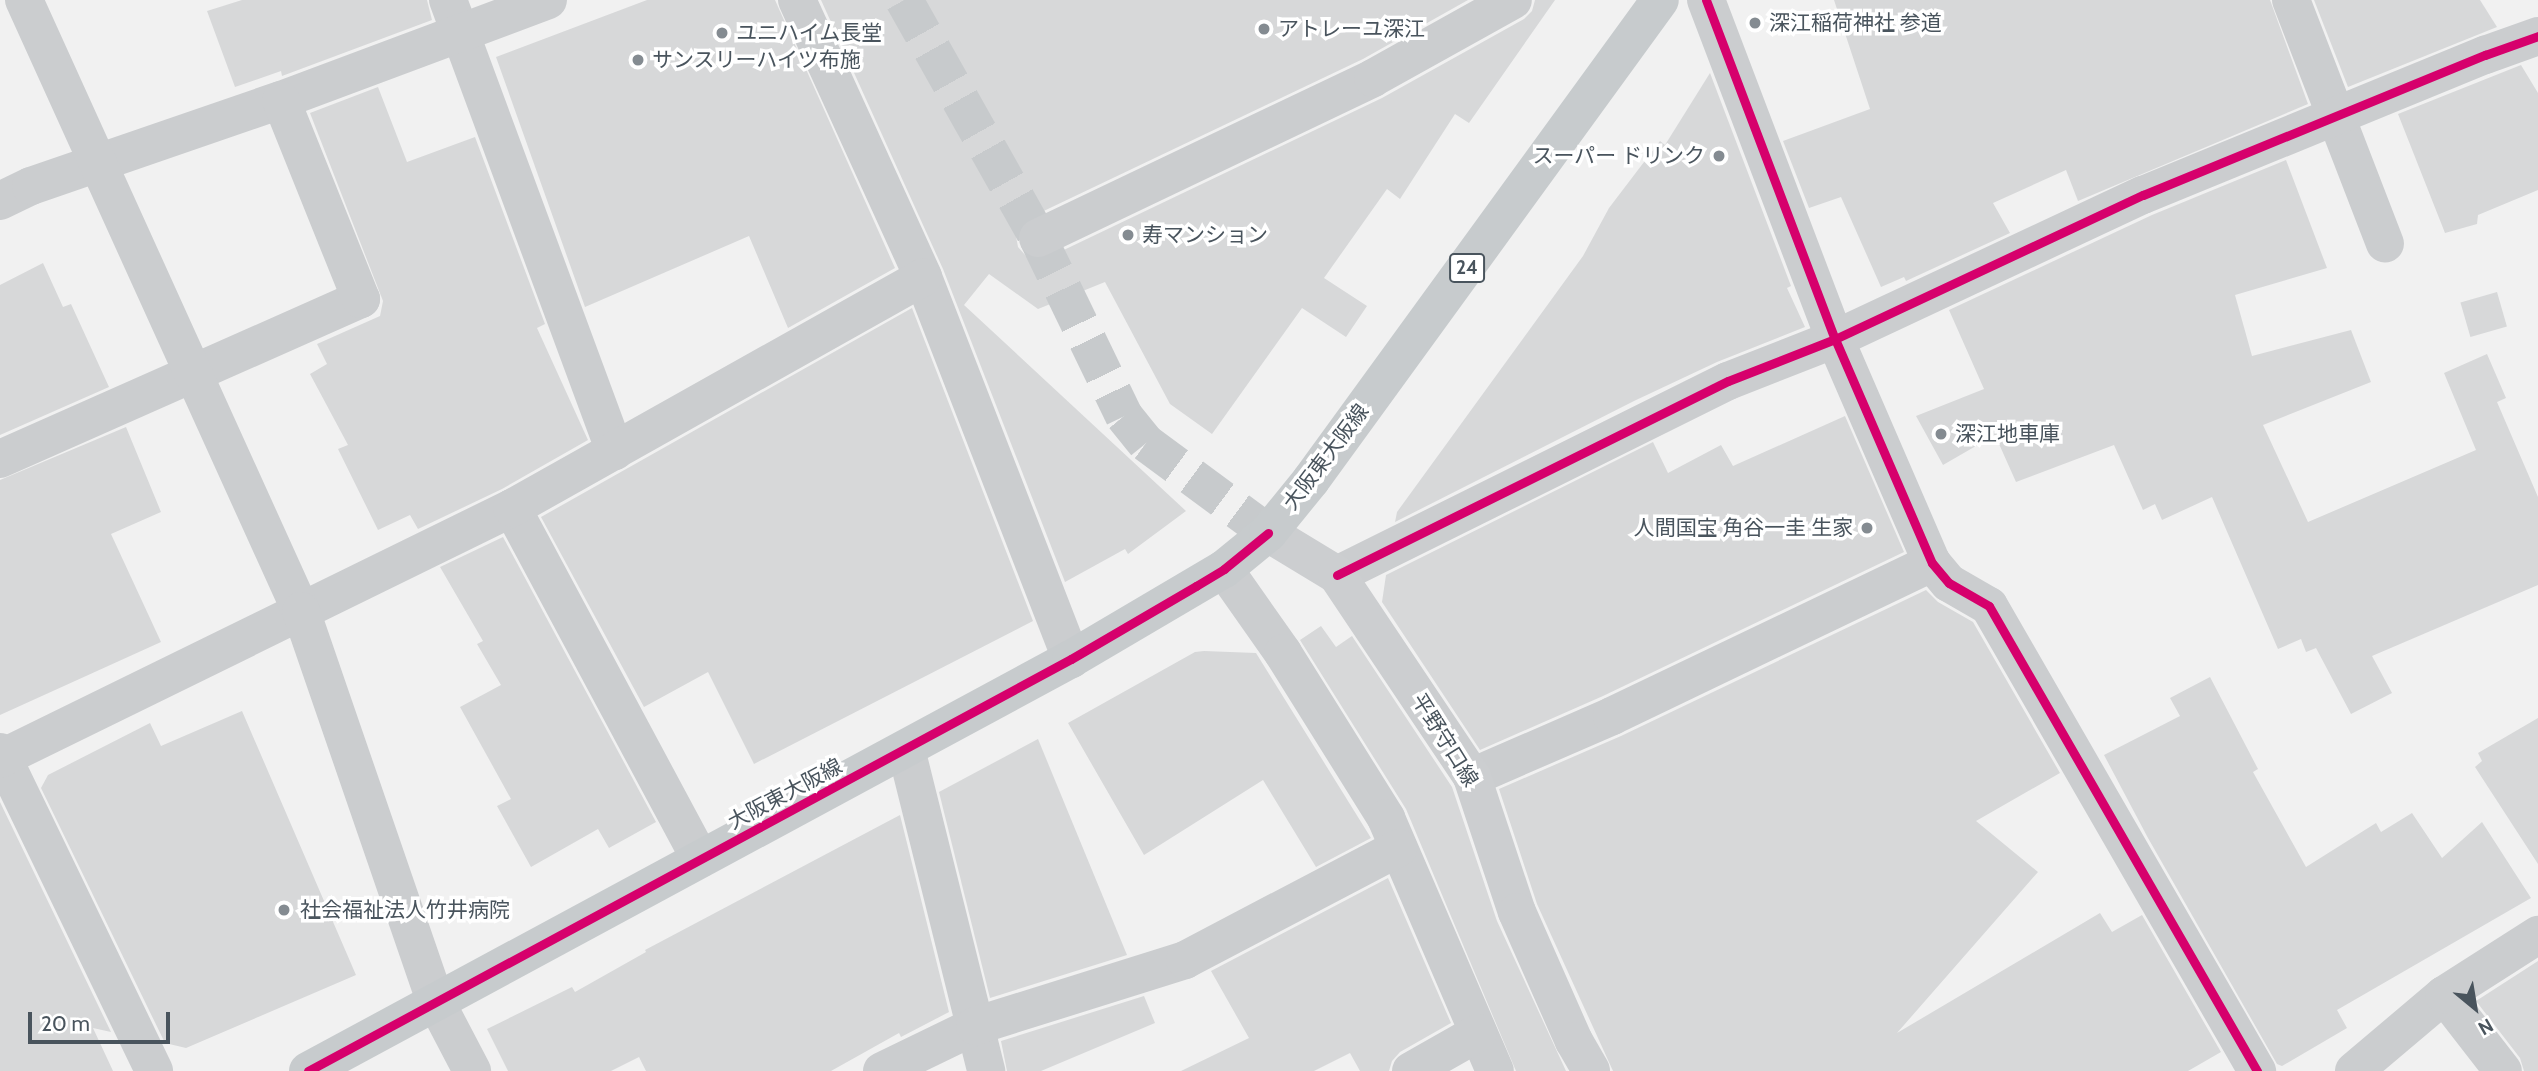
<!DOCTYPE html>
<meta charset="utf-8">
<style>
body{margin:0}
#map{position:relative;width:2538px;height:1071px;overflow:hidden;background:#f1f1f1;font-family:Cabin,"Noto Sans JP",sans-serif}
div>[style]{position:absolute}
.building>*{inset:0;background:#d7d8d9;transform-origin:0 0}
.secondary-tunnel>*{height:38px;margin-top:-19px;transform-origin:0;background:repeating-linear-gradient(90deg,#c7cacc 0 38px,transparent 0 57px)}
.minor>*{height:38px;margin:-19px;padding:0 19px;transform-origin:19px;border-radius:19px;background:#cbcdcf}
.tertiary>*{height:38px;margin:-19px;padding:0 19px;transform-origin:19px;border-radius:19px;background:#cbcdcf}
.secondary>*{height:38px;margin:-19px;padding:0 19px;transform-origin:19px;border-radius:19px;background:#ccced0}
.primary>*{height:38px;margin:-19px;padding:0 19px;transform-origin:19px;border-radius:19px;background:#c7cbcd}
.cycleway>*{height:9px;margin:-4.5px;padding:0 4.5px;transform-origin:4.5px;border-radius:4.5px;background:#d6006c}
.dots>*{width:19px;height:19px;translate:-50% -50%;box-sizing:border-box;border:4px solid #fff;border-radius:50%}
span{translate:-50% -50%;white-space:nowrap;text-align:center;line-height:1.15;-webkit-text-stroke:7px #fff;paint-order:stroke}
.shield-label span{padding:2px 5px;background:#fff;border:2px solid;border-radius:5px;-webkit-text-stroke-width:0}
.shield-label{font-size:19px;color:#49545d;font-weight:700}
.poi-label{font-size:21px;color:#49545d}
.left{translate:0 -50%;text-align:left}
.right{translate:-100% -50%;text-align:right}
.street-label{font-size:21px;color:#49545d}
.north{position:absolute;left:2440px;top:973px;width:70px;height:70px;-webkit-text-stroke:5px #fff;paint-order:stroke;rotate:150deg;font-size:19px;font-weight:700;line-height:28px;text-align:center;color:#49545d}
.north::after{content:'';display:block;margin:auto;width:24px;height:32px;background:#49545d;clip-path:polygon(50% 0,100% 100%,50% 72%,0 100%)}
.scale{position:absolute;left:28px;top:1012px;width:142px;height:32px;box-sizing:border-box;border:4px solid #49545d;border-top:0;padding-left:9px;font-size:21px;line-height:24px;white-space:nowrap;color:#49545d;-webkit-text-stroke:5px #fff;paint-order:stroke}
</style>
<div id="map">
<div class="building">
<div style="clip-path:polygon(242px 0,427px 0,432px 20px,282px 76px,281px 71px,235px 87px,207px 11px)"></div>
<div style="clip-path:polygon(647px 0,775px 0,895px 268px,788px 328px,749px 236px,585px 307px,496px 57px)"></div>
<div style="clip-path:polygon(821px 0,1468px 0,1363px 59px,1029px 218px,1020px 226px,1016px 236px,1018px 247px,1026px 256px,1037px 260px,1047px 258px,1382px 98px,1524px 19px,1532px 11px,1535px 0,1555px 0,1469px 123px,1455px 114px,1400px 199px,1387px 189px,1324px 278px,1367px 306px,1346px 337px,1302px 308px,1212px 434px,1170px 404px,1105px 282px,1038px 309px,989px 274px,964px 305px,1186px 511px,1128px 554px,1125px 549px,1065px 582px,943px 269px)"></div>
<div style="clip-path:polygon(1834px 0,2270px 0,2308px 104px,2078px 201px,2066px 170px,1993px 203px,2010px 233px,1906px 281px,1904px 277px,1881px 287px,1841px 197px,1809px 208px,1783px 141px,1870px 109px)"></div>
<div style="clip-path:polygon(2314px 0,2480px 0,2497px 27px,2348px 87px)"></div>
<div style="clip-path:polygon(2521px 65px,2538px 93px,2538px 190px,2478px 215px,2477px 224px,2445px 233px,2398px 114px)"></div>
<div style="clip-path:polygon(1710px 73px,1791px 286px,1787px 288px,1805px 327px,1717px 362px,1634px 401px,1395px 522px,1397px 512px,1583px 256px,1609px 208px,1660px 141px,1665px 145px)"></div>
<div style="clip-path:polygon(378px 87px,407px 162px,475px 137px,545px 324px,537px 328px,588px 440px,502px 489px,418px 529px,410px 515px,378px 530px,338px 449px,348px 445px,310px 374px,327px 364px,317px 344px,380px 316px,383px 301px,310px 113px)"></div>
<div style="clip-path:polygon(2286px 160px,2327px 268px,2235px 295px,2252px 356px,2351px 330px,2371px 382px,2263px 425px,2308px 522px,2476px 450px,2444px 373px,2487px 354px,2506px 398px,2497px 402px,2538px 497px,2538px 585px,2372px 656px,2392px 693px,2351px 714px,2316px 648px,2306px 652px,2301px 639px,2278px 649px,2212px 497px,2162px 520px,2155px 504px,2143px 510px,2114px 445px,2016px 482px,1995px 435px,1943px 465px,1916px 416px,1984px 389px,1949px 310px,2152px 215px)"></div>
<div style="clip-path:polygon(43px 263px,63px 307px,71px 304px,109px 387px,0 435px,0 285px)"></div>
<div style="left:2497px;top:292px;width:36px;height:38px;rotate:74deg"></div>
<div style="clip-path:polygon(912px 308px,1033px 621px,754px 764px,708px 672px,644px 707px,541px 517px)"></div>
<div style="clip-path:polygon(1845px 416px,1904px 552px,1603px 696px,1480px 750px,1382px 602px,1386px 575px,1653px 442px,1668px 473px,1721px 445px,1733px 466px)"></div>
<div style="clip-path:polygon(126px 427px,161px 512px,111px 534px,161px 642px,0 715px,0 480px)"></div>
<div style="clip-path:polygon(503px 537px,656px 822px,609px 848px,598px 829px,531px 867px,497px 806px,511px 799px,460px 707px,501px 685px,477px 644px,483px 641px,440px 567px)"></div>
<div style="clip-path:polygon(1926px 590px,1938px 602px,1973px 622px,2060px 773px,1976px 821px,2038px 872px,1897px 1033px,2100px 913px,2112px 932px,2142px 915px,2221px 1052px,2188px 1071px,1613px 1071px,1537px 904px,1499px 789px,1621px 736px)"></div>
<div style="clip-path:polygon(1321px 626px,1336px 647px,1352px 636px,1452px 787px,1497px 921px,1566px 1071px,1516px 1071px,1406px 809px,1300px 640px)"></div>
<div style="clip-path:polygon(1204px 651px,1256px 653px,1371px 838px,1316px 867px,1263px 780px,1144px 855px,1068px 723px,1195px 652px)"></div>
<div style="clip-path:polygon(2210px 677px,2258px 769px,2253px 772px,2306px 867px,2376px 823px,2381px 832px,2412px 813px,2442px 858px,2482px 822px,2531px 898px,2337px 1010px,2347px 1028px,2282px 1066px,2277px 1064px,2148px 838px,2104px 755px,2180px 716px,2170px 698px)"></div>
<div style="clip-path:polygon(242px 711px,356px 975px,186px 1048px,165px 1043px,41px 788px,48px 775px,150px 723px,161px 746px)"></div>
<div style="clip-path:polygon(2538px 718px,2538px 864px,2475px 767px,2482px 761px,2478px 753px)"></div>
<div style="clip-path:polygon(1038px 739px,1127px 955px,990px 998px,939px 792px)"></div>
<div style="clip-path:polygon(0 802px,111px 1032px,93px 1028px,113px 1071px,0 1071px)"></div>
<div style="clip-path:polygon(900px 815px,949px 1012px,901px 1037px,899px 1033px,831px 1071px,646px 1071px,639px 1057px,611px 1071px,508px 1071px,487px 1029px,572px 987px,575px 992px,646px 952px,645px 950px)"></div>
<div style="clip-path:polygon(1388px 878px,1451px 1023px,1400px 1052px,1392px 1061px,1389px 1071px,1360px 1071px,1350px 1053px,1314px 1071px,1181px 1071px,1249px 1038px,1211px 971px)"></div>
<div style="clip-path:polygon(2538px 961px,2538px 1071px,2524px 1071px,2520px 1058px,2476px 1001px)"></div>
<div style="clip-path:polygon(1144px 996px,1155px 1023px,1041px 1071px,1007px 1071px,1001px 1041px)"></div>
</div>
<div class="secondary-tunnel">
<div style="left:904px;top:0;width:273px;rotate:60.6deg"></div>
<div style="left:1038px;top:238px;width:198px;rotate:64.2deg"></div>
<div style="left:1124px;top:416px;width:35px;rotate:51deg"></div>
<div style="left:1146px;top:443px;width:152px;rotate:36.4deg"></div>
</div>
<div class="minor">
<div style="left:448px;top:0;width:481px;rotate:69.7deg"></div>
<div style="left:797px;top:0;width:304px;rotate:65.5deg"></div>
<div style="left:923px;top:277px;width:410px;rotate:68.8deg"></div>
<div style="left:1706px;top:0;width:363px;rotate:69.2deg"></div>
<div style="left:1835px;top:339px;width:244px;rotate:66.6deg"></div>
<div style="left:1932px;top:563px;width:26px;rotate:50deg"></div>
<div style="left:1949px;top:583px;width:46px;rotate:29.9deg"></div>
<div style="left:1989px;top:606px;width:537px;rotate:60.04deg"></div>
<div style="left:2291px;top:0;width:261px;rotate:68.9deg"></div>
<div style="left:0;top:201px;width:34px;rotate:-26deg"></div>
<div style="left:31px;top:186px;width:264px;rotate:-19deg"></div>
<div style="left:281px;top:100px;width:285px;rotate:-20.5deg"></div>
<div style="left:1038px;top:238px;width:371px;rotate:-25.5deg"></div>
<div style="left:1373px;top:78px;width:160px;rotate:-29.1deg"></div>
<div style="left:0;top:459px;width:395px;rotate:-23.9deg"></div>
<div style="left:361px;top:299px;width:214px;rotate:-111.9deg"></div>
<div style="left:512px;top:508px;width:398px;rotate:61.8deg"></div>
<div style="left:1224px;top:569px;width:103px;rotate:54.9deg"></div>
<div style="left:1283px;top:653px;width:195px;rotate:58deg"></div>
<div style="left:1386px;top:818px;width:275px;rotate:66.7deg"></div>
<div style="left:1337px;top:575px;width:436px;rotate:-26.4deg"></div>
<div style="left:1728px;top:381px;width:115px;rotate:-21.4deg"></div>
<div style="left:1835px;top:339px;width:340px;rotate:-25.1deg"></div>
<div style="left:2143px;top:195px;width:370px;rotate:-22.3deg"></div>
<div style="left:2485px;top:55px;width:56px;rotate:-19.7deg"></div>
<div style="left:906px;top:749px;width:332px;rotate:76deg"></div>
<div style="left:0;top:752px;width:354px;rotate:64.2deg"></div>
<div style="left:0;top:759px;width:570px;rotate:-26.12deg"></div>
<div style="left:512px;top:508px;width:471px;rotate:-29.3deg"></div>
<div style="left:1472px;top:777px;width:153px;rotate:-23.5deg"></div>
<div style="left:1612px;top:716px;width:355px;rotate:-25.6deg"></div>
<div style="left:2444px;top:995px;width:96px;rotate:52.2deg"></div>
<div style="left:882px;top:1071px;width:103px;rotate:-25.8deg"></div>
<div style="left:975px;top:1026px;width:220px;rotate:-17.4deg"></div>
<div style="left:1185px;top:960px;width:241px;rotate:-27.7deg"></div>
<div style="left:1411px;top:1071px;width:77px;rotate:-29.6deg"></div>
<div style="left:2354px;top:1071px;width:118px;rotate:-40.2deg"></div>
<div style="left:2444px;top:995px;width:112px;rotate:-32.6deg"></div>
</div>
<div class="tertiary">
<div style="left:24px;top:0;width:671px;rotate:65.61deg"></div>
<div style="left:301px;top:611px;width:414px;rotate:71deg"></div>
<div style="left:436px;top:1002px;width:78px;rotate:62.4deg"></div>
</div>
<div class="secondary">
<div style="left:1268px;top:533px;width:81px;rotate:31.3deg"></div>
<div style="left:1337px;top:575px;width:243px;rotate:56.2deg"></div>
<div style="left:1472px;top:777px;width:142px;rotate:71.6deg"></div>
<div style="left:1517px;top:912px;width:141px;rotate:66.2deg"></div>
<div style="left:1574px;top:1041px;width:34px;rotate:60deg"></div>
</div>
<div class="primary">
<div style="left:308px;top:1071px;width:867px;rotate:-28.37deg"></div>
<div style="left:1071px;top:659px;width:178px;rotate:-30.5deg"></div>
<div style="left:1224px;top:569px;width:57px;rotate:-39.3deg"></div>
<div style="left:1268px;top:533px;width:68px;rotate:-50.9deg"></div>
<div style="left:1311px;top:480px;width:593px;rotate:-53.98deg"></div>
</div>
<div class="cycleway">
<div style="left:1706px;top:0;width:363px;rotate:69.2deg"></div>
<div style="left:1835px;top:339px;width:244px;rotate:66.6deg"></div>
<div style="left:1932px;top:563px;width:26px;rotate:50deg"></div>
<div style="left:1949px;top:583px;width:46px;rotate:29.9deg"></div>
<div style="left:1989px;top:606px;width:537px;rotate:60.04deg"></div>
<div style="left:1337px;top:575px;width:436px;rotate:-26.4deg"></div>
<div style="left:1728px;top:381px;width:115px;rotate:-21.4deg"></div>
<div style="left:1835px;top:339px;width:340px;rotate:-25.1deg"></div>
<div style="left:2143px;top:195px;width:370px;rotate:-22.3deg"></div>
<div style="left:2485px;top:55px;width:56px;rotate:-19.7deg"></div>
<div style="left:308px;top:1071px;width:867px;rotate:-28.37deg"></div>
<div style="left:1071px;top:659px;width:145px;rotate:-30.3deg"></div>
<div style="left:1196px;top:586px;width:33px;rotate:-31deg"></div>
<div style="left:1224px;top:569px;width:57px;rotate:-39.3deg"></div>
</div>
<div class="dots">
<div style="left:1755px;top:23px;background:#848b91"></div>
<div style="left:1264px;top:29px;background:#848b91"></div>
<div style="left:722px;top:33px;background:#848b91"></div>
<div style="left:638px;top:60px;background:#848b91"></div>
<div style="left:1719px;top:156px;background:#848b91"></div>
<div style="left:1128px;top:235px;background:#848b91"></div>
<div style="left:1941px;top:434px;background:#848b91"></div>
<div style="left:1867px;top:528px;background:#848b91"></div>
<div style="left:284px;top:910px;background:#848b91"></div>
</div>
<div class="shield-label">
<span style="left:1467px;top:268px">24</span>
</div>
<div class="poi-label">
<span class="left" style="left:1769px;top:23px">深江稲荷神社 参道</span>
<span class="left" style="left:1278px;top:29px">アトレーユ深江</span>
<span class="left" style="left:736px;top:33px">ユニハイム長堂</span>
<span class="left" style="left:652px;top:60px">サンスリーハイツ布施</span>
<span class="right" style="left:1705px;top:156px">スーパー ドリンク</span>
<span class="left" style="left:1142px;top:235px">寿マンション</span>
<span class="left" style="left:1955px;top:434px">深江地車庫</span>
<span class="right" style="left:1853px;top:528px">人間国宝 角谷一圭 生家</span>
<span class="left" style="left:300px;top:910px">社会福祉法人竹井病院</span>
</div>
<div class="street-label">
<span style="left:1326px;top:457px;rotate:-53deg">大阪東大阪線</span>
<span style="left:1445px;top:740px;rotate:58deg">平野守口線</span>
<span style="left:785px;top:794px;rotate:-28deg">大阪東大阪線</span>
</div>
<div class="north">N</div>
<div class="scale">20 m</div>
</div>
